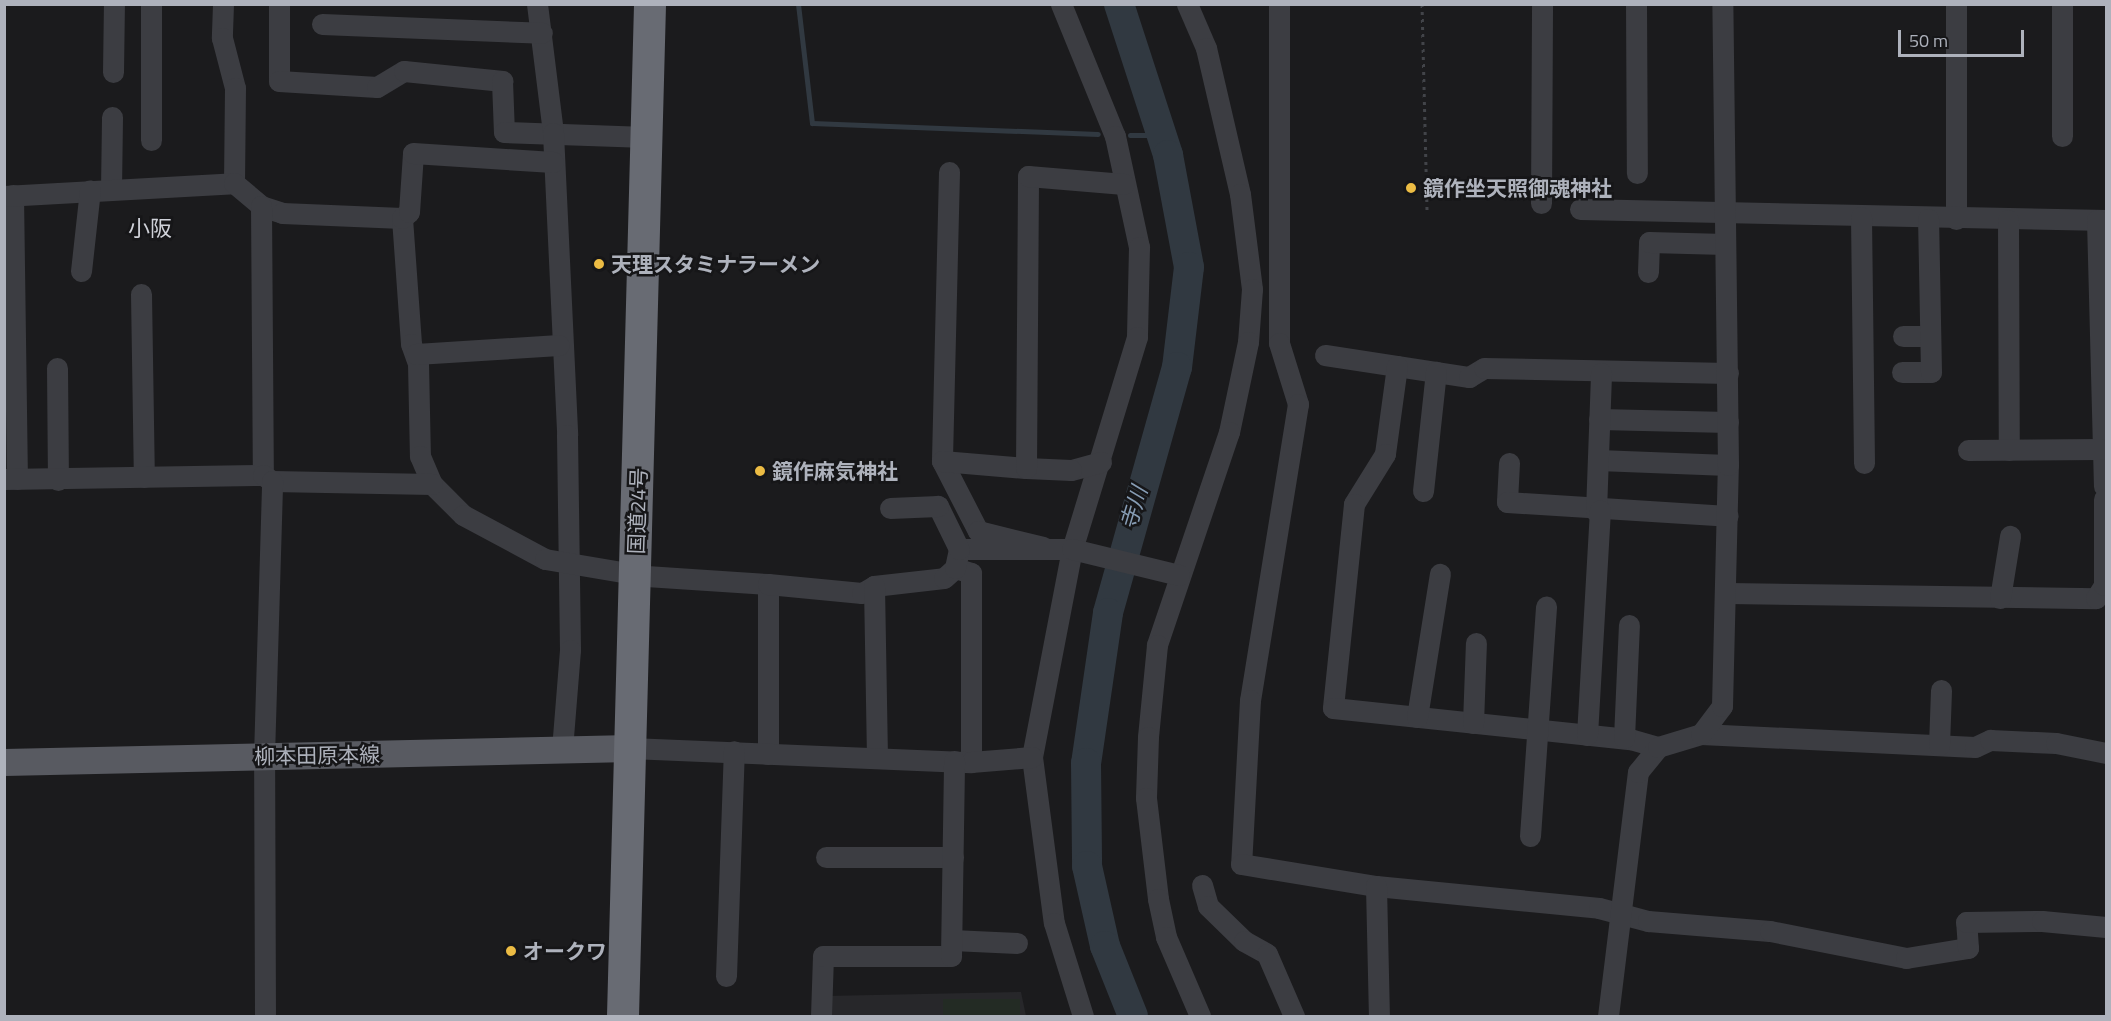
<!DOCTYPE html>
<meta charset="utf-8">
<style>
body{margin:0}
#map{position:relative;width:2111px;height:1021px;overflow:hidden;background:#1b1b1d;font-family:"Titillium Web","Noto Sans JP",sans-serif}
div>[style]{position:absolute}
.built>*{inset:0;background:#27272a}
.green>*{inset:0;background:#232b24;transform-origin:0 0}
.stream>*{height:5px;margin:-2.5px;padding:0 2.5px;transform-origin:2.5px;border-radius:2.5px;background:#313941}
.river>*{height:30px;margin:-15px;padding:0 15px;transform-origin:15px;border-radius:15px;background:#313941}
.path>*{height:3px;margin-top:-1.5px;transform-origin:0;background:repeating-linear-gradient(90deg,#424449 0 3px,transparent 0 7.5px)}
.minor>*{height:21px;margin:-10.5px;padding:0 10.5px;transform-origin:10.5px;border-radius:10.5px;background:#3c3d42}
.major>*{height:27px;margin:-13.5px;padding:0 13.5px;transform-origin:13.5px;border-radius:13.5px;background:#585a61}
.highway>*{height:32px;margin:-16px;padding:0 16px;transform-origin:16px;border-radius:16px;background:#686b73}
.dots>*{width:16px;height:16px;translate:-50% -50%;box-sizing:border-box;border:3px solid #161618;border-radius:50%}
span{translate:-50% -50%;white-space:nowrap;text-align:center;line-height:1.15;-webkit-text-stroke:5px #161618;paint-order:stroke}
.poi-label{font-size:21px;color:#aeb2bc;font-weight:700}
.left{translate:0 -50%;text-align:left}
.street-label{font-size:21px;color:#aeb2bc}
.neighbourhood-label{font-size:22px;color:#cfd1d8}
.water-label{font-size:22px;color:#879db5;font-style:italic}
.frame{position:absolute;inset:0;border:6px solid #aeb2bc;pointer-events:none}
.scale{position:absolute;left:1898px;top:30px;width:126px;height:27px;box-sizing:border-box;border:3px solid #aeb2bc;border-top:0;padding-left:8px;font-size:18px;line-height:21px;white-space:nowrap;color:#aeb2bc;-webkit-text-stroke:4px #161618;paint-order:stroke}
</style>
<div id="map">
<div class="built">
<div style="clip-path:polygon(1021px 992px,1026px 1016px,826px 1016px,826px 996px)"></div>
</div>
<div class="green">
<div style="left:943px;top:999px;width:77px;height:17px"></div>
</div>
<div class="stream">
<div style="left:798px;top:4px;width:120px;rotate:83.3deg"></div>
<div style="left:812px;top:123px;width:286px;rotate:2.2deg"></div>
<div style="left:1130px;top:135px;width:32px"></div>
</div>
<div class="river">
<div style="left:1119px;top:4px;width:159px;rotate:72deg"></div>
<div style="left:1168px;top:155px;width:114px;rotate:79.4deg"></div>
<div style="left:1189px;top:267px;width:101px;rotate:96.8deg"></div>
<div style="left:1177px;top:367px;width:255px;rotate:105.7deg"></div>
<div style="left:1108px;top:613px;width:152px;rotate:98.3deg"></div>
<div style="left:1086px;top:763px;width:103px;rotate:89.4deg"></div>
<div style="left:1087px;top:866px;width:82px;rotate:77.3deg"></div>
<div style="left:1105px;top:946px;width:75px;rotate:68.2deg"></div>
</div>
<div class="path">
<div style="left:1422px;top:4px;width:207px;rotate:88.6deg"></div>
</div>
<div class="minor">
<div style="left:151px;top:4px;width:136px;rotate:90deg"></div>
<div style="left:223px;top:4px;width:34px;rotate:92deg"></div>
<div style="left:222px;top:38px;width:52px;rotate:75.4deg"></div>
<div style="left:235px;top:88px;width:95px;rotate:90.6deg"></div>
<div style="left:279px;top:4px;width:77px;rotate:90deg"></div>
<div style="left:279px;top:81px;width:98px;rotate:3.5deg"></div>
<div style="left:377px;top:87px;width:31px;rotate:-31deg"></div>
<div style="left:404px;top:71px;width:99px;rotate:5.8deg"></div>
<div style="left:502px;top:81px;width:51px;rotate:87.8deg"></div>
<div style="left:504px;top:132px;width:142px;rotate:2deg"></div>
<div style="left:537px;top:4px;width:130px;rotate:82.9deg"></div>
<div style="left:553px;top:133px;width:302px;rotate:87.3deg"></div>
<div style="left:567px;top:435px;width:215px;rotate:89.2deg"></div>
<div style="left:570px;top:650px;width:100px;rotate:94.6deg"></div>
<div style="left:1061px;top:4px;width:143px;rotate:67.8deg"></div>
<div style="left:1115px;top:136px;width:114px;rotate:77.8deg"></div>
<div style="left:1139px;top:247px;width:90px;rotate:91.3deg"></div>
<div style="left:1137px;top:337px;width:222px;rotate:107deg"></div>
<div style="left:1072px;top:549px;width:212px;rotate:100.9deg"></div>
<div style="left:1032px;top:757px;width:167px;rotate:82.5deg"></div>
<div style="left:1054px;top:923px;width:97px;rotate:72.7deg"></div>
<div style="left:1187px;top:4px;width:48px;rotate:66.6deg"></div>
<div style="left:1206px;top:48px;width:150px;rotate:76.9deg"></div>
<div style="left:1240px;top:194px;width:96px;rotate:82.8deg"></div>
<div style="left:1252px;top:289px;width:53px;rotate:94.3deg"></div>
<div style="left:1248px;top:342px;width:92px;rotate:101.9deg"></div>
<div style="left:1229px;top:432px;width:225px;rotate:108.7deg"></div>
<div style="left:1157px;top:645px;width:92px;rotate:95.6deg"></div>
<div style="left:1148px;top:737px;width:61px;rotate:91.9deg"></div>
<div style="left:1146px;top:798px;width:102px;rotate:83.2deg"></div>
<div style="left:1158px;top:899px;width:39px;rotate:78deg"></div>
<div style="left:1166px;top:937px;width:86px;rotate:66.7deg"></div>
<div style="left:1279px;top:4px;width:339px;rotate:90deg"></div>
<div style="left:1279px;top:343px;width:64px;rotate:72.7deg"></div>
<div style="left:1298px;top:404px;width:300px;rotate:99.2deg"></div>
<div style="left:1250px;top:700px;width:164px;rotate:93.1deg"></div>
<div style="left:1241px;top:864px;width:137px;rotate:9.3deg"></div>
<div style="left:1376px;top:886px;width:224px;rotate:5.6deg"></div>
<div style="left:1599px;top:908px;width:51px;rotate:14.9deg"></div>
<div style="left:1648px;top:921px;width:122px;rotate:4.7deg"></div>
<div style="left:1770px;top:931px;width:139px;rotate:11.2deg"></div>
<div style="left:1906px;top:958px;width:63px;rotate:-9.2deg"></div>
<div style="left:1968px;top:948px;width:26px;rotate:-94deg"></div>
<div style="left:1966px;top:922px;width:76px;rotate:-0.8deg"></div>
<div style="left:2042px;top:921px;width:64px;rotate:5.4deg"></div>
<div style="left:1636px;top:4px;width:169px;rotate:89.7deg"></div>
<div style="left:1956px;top:4px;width:215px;rotate:90deg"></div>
<div style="left:322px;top:24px;width:220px;rotate:2.3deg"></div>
<div style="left:113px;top:72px;width:68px;rotate:-89.2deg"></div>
<div style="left:2062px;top:136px;width:132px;rotate:-90deg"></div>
<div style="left:949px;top:172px;width:289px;rotate:91.4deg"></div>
<div style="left:942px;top:461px;width:79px;rotate:62.8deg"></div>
<div style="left:978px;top:531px;width:67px;rotate:13.8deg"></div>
<div style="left:111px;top:190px;width:73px;rotate:-89.2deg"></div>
<div style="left:13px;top:195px;width:284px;rotate:89.2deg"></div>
<div style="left:4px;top:196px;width:230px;rotate:-3.2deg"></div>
<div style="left:234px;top:183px;width:35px;rotate:40deg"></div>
<div style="left:261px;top:206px;width:22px;rotate:18deg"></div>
<div style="left:282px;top:213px;width:120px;rotate:2.4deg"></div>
<div style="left:402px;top:218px;width:126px;rotate:85.9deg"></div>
<div style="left:411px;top:344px;width:20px;rotate:70deg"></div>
<div style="left:418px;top:363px;width:93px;rotate:88.8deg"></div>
<div style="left:420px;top:456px;width:30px;rotate:67deg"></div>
<div style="left:432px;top:484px;width:44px;rotate:45deg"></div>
<div style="left:463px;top:515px;width:93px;rotate:28.2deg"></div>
<div style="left:545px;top:559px;width:102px;rotate:9.6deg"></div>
<div style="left:646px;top:576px;width:122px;rotate:3.8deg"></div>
<div style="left:768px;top:584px;width:170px;rotate:90deg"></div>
<div style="left:1541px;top:203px;width:199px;rotate:-89.7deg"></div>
<div style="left:261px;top:206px;width:269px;rotate:89.6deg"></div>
<div style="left:1580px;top:209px;width:526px;rotate:1.2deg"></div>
<div style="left:1861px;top:217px;width:246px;rotate:89.3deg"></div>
<div style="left:402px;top:218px;width:9px;rotate:-41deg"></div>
<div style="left:409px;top:212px;width:59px;rotate:-86.1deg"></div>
<div style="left:413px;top:153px;width:140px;rotate:3.7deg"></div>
<div style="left:2008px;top:220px;width:230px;rotate:89.8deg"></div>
<div style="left:2097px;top:220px;width:266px;rotate:88.5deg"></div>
<div style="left:81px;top:271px;width:81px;rotate:-83.7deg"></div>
<div style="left:1648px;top:272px;width:30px;rotate:-88deg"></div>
<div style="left:1649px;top:242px;width:76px;rotate:1.5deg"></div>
<div style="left:141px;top:294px;width:183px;rotate:89.1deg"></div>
<div style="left:1903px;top:336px;width:27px"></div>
<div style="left:416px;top:354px;width:143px;rotate:-3.6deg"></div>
<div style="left:1325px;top:355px;width:146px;rotate:8.7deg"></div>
<div style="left:1469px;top:377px;width:17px;rotate:-31deg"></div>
<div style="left:1484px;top:368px;width:244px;rotate:1.2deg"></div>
<div style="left:1397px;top:366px;width:89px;rotate:97.8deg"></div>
<div style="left:1385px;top:454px;width:59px;rotate:121.8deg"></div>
<div style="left:1354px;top:504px;width:205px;rotate:95.9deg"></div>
<div style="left:1333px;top:708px;width:299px;rotate:6deg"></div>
<div style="left:1630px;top:739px;width:29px;rotate:16deg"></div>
<div style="left:57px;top:368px;width:112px;rotate:89.5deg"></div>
<div style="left:1902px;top:372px;width:29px"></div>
<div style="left:1931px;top:372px;width:153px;rotate:-91.1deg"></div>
<div style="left:1599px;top:419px;width:129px;rotate:1.3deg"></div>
<div style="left:1968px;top:450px;width:132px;rotate:-0.4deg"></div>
<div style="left:1598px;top:460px;width:130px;rotate:2.2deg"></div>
<div style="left:942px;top:461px;width:84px;rotate:4.8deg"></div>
<div style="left:1101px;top:462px;width:31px;rotate:165deg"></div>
<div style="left:1071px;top:470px;width:45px;rotate:-177.5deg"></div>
<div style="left:1026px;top:468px;width:292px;rotate:-89.6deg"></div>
<div style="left:1028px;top:176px;width:96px;rotate:4.8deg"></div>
<div style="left:1509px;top:463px;width:39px;rotate:93deg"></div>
<div style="left:1507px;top:502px;width:221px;rotate:3.6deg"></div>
<div style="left:4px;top:479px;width:259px;rotate:-0.9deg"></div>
<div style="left:263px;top:475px;width:11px;rotate:34deg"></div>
<div style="left:272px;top:481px;width:160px;rotate:1.1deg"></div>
<div style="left:1423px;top:491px;width:120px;rotate:-83.8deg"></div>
<div style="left:1596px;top:511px;width:138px;rotate:-87.9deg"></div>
<div style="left:959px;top:549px;width:113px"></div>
<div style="left:1072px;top:549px;width:110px;rotate:13.7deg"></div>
<div style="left:955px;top:568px;width:17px;rotate:17deg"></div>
<div style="left:971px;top:573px;width:189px;rotate:90deg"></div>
<div style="left:768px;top:584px;width:94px;rotate:5.5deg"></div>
<div style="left:862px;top:593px;width:14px;rotate:-30deg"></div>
<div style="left:874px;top:586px;width:70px;rotate:-6.5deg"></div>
<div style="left:944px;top:578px;width:15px;rotate:-42deg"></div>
<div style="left:955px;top:568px;width:19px;rotate:-78deg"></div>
<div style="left:959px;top:549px;width:48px;rotate:-116deg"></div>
<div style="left:938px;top:506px;width:48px;rotate:177.6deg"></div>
<div style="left:874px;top:586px;width:172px;rotate:89deg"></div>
<div style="left:1728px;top:593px;width:368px;rotate:0.8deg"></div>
<div style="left:2096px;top:598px;width:15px;rotate:-58deg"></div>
<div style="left:2104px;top:585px;width:86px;rotate:-90deg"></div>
<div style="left:2000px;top:598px;width:63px;rotate:-80.8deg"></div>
<div style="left:1417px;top:717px;width:145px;rotate:-80.9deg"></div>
<div style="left:1473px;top:723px;width:80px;rotate:-87.9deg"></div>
<div style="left:1701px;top:734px;width:274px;rotate:2.7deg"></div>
<div style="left:1975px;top:747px;width:17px;rotate:-25deg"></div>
<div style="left:1990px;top:740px;width:66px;rotate:2.6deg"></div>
<div style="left:2056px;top:743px;width:51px;rotate:11.3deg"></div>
<div style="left:1587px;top:735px;width:225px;rotate:-86.7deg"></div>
<div style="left:1624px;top:738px;width:113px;rotate:-87.5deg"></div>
<div style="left:1939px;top:745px;width:55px;rotate:-87.9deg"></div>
<div style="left:630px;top:748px;width:341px;rotate:2.4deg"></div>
<div style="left:971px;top:762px;width:61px;rotate:-4.7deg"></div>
<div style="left:1530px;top:836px;width:230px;rotate:-86deg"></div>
<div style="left:826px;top:857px;width:127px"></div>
<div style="left:1202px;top:885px;width:22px;rotate:74deg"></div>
<div style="left:1208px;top:906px;width:50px;rotate:44.2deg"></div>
<div style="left:1244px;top:941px;width:26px;rotate:29deg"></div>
<div style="left:1267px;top:954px;width:68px;rotate:66.5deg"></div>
<div style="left:1376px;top:886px;width:130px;rotate:88.7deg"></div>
<div style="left:952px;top:940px;width:65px;rotate:2.6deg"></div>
<div style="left:726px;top:976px;width:225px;rotate:-88deg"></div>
<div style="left:265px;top:1016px;width:260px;rotate:-90.2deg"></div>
<div style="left:264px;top:756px;width:275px;rotate:-88.3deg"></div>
<div style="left:821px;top:1016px;width:60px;rotate:-88.1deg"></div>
<div style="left:823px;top:956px;width:128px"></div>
<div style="left:951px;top:956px;width:195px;rotate:-89.1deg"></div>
<div style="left:1608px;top:1016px;width:246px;rotate:-83deg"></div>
<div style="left:1638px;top:772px;width:32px;rotate:-51deg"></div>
<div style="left:1658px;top:747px;width:45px;rotate:-16.8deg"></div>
<div style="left:1701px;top:734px;width:35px;rotate:-53deg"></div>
<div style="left:1722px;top:706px;width:241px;rotate:-88.6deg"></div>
<div style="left:1728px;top:465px;width:461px;rotate:-90.7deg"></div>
</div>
<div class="major">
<div style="left:4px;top:762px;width:626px;rotate:-1.28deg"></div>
</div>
<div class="highway">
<div style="left:623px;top:1016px;width:1012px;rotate:-88.47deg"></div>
</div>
<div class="dots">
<div style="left:1411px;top:188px;background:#ecbc44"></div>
<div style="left:599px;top:264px;background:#ecbc44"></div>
<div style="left:760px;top:471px;background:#ecbc44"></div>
<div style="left:511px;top:951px;background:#ecbc44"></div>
</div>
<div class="poi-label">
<span class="left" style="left:1423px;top:188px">鏡作坐天照御魂神社</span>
<span class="left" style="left:611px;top:264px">天理スタミナラーメン</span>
<span class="left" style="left:772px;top:471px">鏡作麻気神社</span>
<span class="left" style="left:523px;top:951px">オークワ</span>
</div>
<div class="street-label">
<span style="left:637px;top:511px;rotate:-88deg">国道24号</span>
<span style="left:317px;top:755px;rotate:-1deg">柳本田原本線</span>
</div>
<div class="neighbourhood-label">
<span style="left:150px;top:229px">小阪</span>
</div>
<div class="water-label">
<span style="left:1134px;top:508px;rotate:-73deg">寺川</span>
</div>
<div class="frame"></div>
<div class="scale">50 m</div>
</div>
